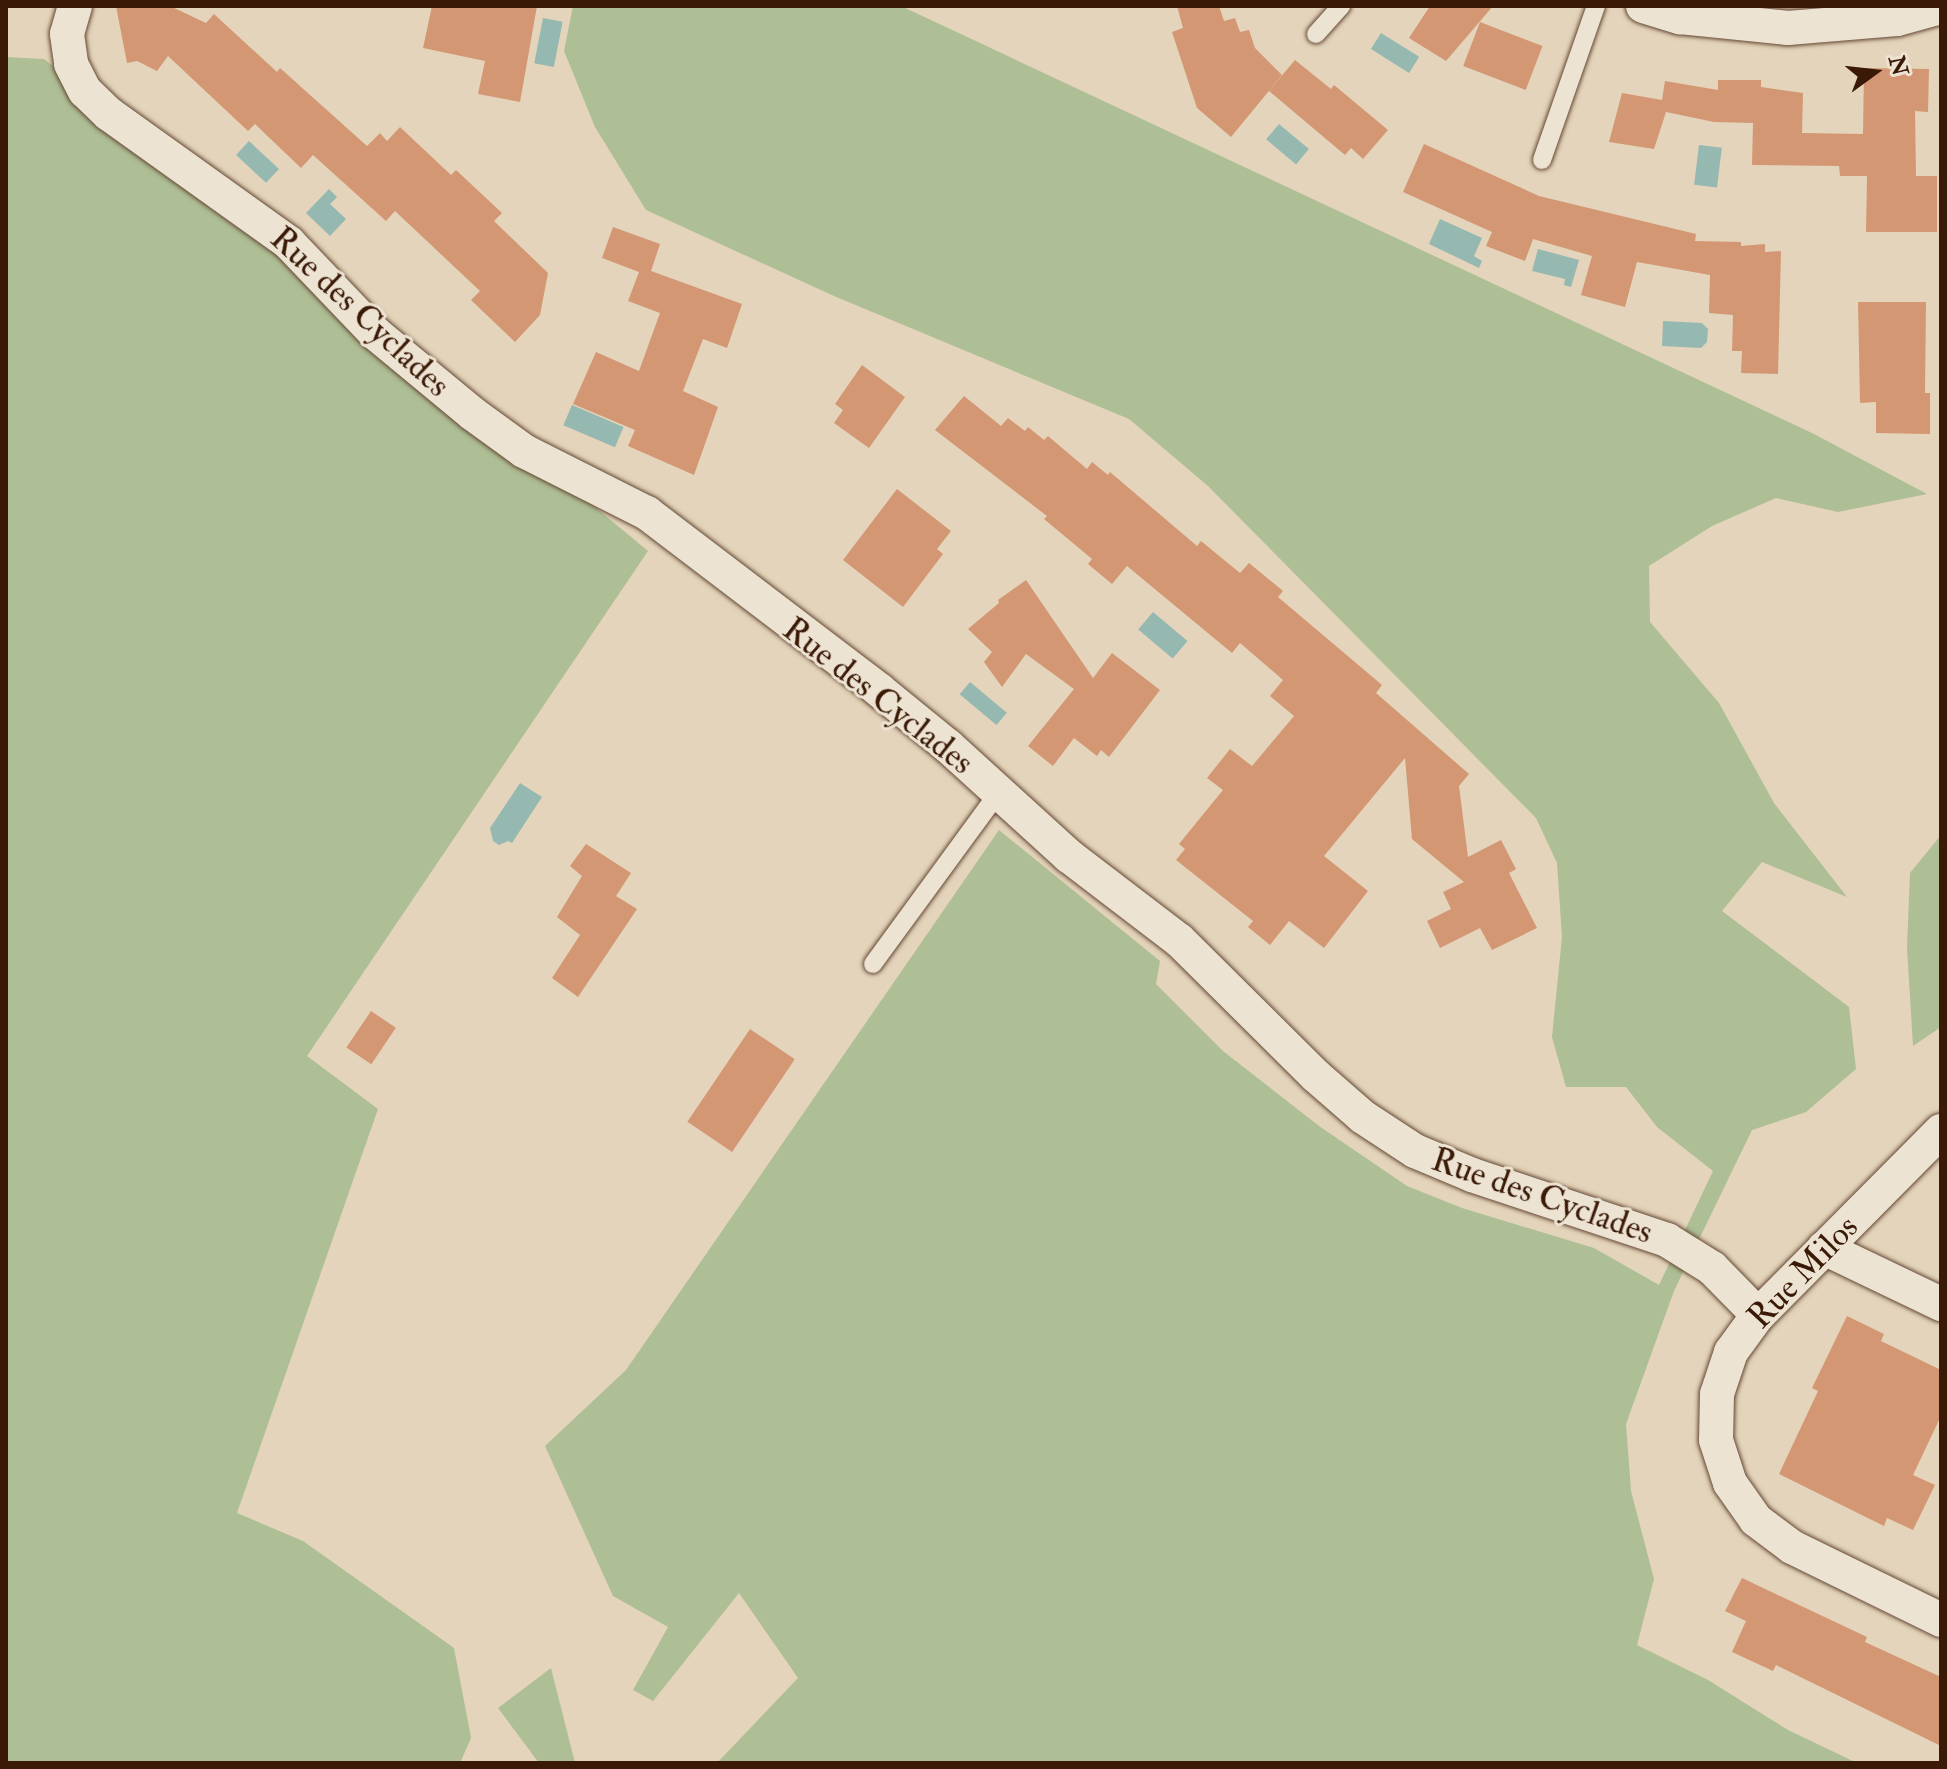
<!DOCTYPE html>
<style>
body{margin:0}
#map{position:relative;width:1947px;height:1769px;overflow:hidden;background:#e4d4bb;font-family:"IM FELL Double Pica",serif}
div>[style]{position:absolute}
.green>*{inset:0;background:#aebe95}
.water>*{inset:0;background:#95b8b1;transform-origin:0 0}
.building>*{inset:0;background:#d39773;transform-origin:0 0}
.roads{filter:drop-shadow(0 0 2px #644833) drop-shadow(0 0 2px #644833)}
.lane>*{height:18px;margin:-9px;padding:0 9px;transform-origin:9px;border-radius:9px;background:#ede3d3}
.street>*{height:34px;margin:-17px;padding:0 17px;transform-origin:17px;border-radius:17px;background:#ede3d3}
span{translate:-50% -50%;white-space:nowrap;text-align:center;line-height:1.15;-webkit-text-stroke:6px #ede3d3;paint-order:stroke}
.street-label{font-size:34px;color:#3a1a06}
.frame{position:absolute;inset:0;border:8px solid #3a1a06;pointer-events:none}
.north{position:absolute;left:1835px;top:32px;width:80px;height:80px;-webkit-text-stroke:6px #ede3d3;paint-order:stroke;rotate:75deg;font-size:22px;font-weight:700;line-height:32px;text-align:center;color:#3a1a06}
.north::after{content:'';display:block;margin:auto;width:28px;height:36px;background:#3a1a06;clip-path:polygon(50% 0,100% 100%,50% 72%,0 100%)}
</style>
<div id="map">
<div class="green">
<div style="clip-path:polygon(573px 6px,901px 6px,1814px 434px,1927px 494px,1838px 512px,1776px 498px,1712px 526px,1649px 566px,1650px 622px,1719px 703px,1774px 803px,1847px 897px,1762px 862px,1722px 911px,1849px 1007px,1856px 1069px,1806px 1112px,1752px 1130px,1674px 1291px,1626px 1424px,1631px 1491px,1654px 1579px,1637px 1645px,1708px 1680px,1788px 1730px,1857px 1763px,717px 1763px,798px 1678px,739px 1593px,653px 1701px,633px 1690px,668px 1627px,613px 1596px,545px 1446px,626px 1370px,999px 830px,1160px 961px,1156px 984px,1223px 1051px,1319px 1126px,1407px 1186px,1462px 1208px,1594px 1248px,1659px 1285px,1713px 1171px,1657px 1127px,1626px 1087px,1566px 1087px,1552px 1037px,1562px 937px,1557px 863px,1536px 818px,1208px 486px,1129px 419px,834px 296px,646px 210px,595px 127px,564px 51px)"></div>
<div style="clip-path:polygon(6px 57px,44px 59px,197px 177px,648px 551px,307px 1056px,378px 1109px,237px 1513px,303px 1541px,454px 1648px,471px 1738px,460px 1763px,6px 1763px)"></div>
<div style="clip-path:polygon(1941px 835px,1941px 1027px,1913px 1046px,1907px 948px,1910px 873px)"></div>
<div style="clip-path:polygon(551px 1668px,575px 1763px,539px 1763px,498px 1708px)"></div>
</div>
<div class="water">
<div style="left:543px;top:18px;width:20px;height:46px;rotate:11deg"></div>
<div style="left:1381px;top:33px;width:45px;height:19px;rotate:32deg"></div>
<div style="left:1279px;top:124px;width:39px;height:20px;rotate:40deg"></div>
<div style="left:249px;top:141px;width:41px;height:19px;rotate:43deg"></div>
<div style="left:1699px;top:145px;width:23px;height:40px;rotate:7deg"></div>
<div style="clip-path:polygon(329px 189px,337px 197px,330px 204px,346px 219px,330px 236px,306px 213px)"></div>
<div style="clip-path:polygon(1440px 219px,1482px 238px,1474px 256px,1482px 261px,1479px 268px,1429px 244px)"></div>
<div style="clip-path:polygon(1538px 249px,1579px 260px,1571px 287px,1564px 285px,1565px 279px,1532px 271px)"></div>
<div style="clip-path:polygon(1663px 321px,1702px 323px,1708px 329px,1707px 342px,1701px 348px,1662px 346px)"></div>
<div style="left:572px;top:405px;width:56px;height:22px;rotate:23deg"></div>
<div style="left:1153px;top:612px;width:45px;height:23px;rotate:40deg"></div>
<div style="left:970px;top:682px;width:48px;height:16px;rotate:40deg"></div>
<div style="clip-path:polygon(520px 783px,542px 797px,512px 843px,508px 841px,499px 845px,493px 841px,490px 828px)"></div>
</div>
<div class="building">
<div style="clip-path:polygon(116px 6px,170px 6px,206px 23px,214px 14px,277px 72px,280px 68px,367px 146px,380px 133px,387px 141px,400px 127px,451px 175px,456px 170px,502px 213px,494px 221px,548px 273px,540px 315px,515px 342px,471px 300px,480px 291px,395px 211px,386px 221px,313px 155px,301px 168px,255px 124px,248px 131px,168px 56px,157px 71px,137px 61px,127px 63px)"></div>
<div style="clip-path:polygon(432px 6px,537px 6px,520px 102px,478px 94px,485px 61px,423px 48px)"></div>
<div style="clip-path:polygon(1177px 6px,1219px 6px,1224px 21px,1235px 18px,1240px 32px,1249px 30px,1255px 48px,1282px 75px,1231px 137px,1197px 108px,1172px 32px,1183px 28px)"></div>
<div style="clip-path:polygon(1430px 6px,1493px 6px,1446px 61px,1409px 38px)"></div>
<div style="left:1480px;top:22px;width:67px;height:47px;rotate:21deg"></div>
<div style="clip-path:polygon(1295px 60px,1331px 89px,1334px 85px,1388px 130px,1363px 159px,1351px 148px,1345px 155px,1269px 91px)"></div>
<div style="clip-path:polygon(1864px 68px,1929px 69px,1928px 112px,1915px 111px,1916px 176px,1937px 176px,1937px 232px,1866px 232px,1867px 176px,1840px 176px,1839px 166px,1752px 165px,1753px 123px,1714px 122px,1666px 112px,1654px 149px,1609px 142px,1622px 93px,1662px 100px,1665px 81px,1718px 90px,1718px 80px,1761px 80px,1761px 87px,1803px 93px,1802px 133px,1863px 134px)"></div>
<div style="clip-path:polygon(1424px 144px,1539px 196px,1696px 234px,1695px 241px,1741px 242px,1741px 246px,1765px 244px,1765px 252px,1781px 251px,1778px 374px,1741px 373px,1742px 351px,1732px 351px,1733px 315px,1709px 313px,1710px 275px,1637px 262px,1625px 307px,1581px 295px,1592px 256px,1533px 239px,1525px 261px,1486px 246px,1492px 232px,1403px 192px)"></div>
<div style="clip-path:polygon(613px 227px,660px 244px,651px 271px,742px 304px,727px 348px,703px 339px,683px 391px,718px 407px,694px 475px,628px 446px,635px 430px,573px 404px,596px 352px,639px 371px,660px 313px,628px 301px,639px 272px,602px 258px)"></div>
<div style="clip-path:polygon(1858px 302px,1926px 302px,1925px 393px,1930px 393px,1930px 434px,1876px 433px,1876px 402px,1860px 403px)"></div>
<div style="clip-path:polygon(862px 365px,905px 397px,869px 448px,834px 423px,843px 410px,835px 404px)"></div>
<div style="clip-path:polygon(964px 396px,1001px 426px,1008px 418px,1025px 431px,1028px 427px,1044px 440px,1048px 436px,1087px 469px,1092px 462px,1108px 475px,1110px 472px,1197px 546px,1201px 541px,1240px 573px,1249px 563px,1283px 591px,1278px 597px,1382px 685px,1376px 693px,1469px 774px,1459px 786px,1468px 857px,1501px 840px,1516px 869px,1509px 873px,1537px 928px,1492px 950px,1480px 928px,1440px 948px,1427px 921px,1451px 909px,1443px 892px,1464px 882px,1412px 839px,1405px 758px,1324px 856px,1368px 891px,1324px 948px,1289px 921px,1270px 945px,1248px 927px,1253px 921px,1176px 860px,1185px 849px,1179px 844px,1223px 790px,1207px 778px,1230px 749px,1252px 766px,1294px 716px,1270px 696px,1283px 680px,1240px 643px,1232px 653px,1127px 566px,1112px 584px,1088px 564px,1092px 559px,1044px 519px,1047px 516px,935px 430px)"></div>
<div style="clip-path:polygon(897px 489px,951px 531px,937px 549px,943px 554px,903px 607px,843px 560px)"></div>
<div style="clip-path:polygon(1026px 580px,1093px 678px,1112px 653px,1160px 690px,1109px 757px,1101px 750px,1097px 756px,1074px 738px,1053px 766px,1028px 746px,1074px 689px,1026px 654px,1002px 687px,984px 662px,992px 652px,968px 629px,999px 603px,998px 600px)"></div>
<div style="clip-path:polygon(586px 844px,631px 873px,616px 896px,637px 909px,578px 997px,552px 978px,580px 935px,557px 917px,582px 876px,570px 866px)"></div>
<div style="left:371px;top:1011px;width:30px;height:44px;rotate:34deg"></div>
<div style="left:750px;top:1029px;width:54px;height:112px;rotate:34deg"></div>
<div style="clip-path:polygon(1847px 1316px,1884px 1334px,1881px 1341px,1941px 1370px,1941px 1416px,1913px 1475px,1935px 1485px,1913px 1530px,1887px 1518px,1884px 1526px,1779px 1474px,1818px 1391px,1812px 1388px)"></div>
<div style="clip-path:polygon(1742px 1578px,1867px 1637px,1865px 1642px,1941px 1677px,1941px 1746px,1776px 1665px,1773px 1671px,1732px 1652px,1746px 1621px,1725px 1611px)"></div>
</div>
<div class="roads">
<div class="lane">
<div style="left:1316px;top:34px;width:38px;rotate:-48deg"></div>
<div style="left:1542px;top:160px;width:163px;rotate:-70.7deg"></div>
<div style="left:873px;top:964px;width:212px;rotate:-53.8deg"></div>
</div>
<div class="street">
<div style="left:75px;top:6px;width:29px;rotate:106deg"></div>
<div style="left:67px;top:34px;width:30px;rotate:82deg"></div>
<div style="left:71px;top:64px;width:30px;rotate:63deg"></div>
<div style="left:85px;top:91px;width:33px;rotate:44deg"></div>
<div style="left:109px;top:114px;width:221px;rotate:35.6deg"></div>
<div style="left:289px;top:243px;width:124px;rotate:46.3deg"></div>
<div style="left:375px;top:333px;width:127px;rotate:39.6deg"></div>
<div style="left:473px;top:414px;width:63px;rotate:36deg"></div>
<div style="left:524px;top:451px;width:138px;rotate:26.8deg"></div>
<div style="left:647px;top:513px;width:292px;rotate:37.3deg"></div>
<div style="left:879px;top:690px;width:89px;rotate:39.1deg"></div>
<div style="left:948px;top:746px;width:164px;rotate:42.3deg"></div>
<div style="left:1069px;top:856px;width:138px;rotate:37.4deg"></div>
<div style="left:1179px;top:940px;width:193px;rotate:44.8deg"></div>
<div style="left:1316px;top:1076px;width:62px;rotate:41.1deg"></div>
<div style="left:1363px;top:1117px;width:62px;rotate:33.2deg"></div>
<div style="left:1415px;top:1151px;width:62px;rotate:22.8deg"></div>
<div style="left:1472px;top:1175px;width:206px;rotate:18.4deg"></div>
<div style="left:1667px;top:1240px;width:53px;rotate:31.9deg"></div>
<div style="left:1712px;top:1268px;width:66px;rotate:45.6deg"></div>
<div style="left:1643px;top:6px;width:39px;rotate:17deg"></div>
<div style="left:1680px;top:17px;width:109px;rotate:5.8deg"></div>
<div style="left:1788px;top:28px;width:109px;rotate:-4.7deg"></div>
<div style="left:1897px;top:19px;width:46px;rotate:-15.3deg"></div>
<div style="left:1941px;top:1131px;width:260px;rotate:134.8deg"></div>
<div style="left:1758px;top:1315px;width:46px;rotate:126.1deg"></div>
<div style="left:1731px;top:1352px;width:44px;rotate:108.4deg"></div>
<div style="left:1717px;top:1394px;width:46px;rotate:91.2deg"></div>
<div style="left:1716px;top:1440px;width:45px;rotate:72deg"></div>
<div style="left:1730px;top:1483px;width:45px;rotate:54.9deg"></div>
<div style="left:1756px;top:1520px;width:45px;rotate:36.9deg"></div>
<div style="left:1792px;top:1547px;width:166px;rotate:26.1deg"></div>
<div style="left:1824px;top:1248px;width:130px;rotate:25.6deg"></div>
</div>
</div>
<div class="street-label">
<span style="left:360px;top:312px;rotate:43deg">Rue des Cyclades</span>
<span style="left:878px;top:696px;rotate:38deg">Rue des Cyclades</span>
<span style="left:1542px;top:1196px;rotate:19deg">Rue des Cyclades</span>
<span style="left:1803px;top:1272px;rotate:-46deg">Rue Milos</span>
</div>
<div class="frame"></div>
<div class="north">N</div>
</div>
